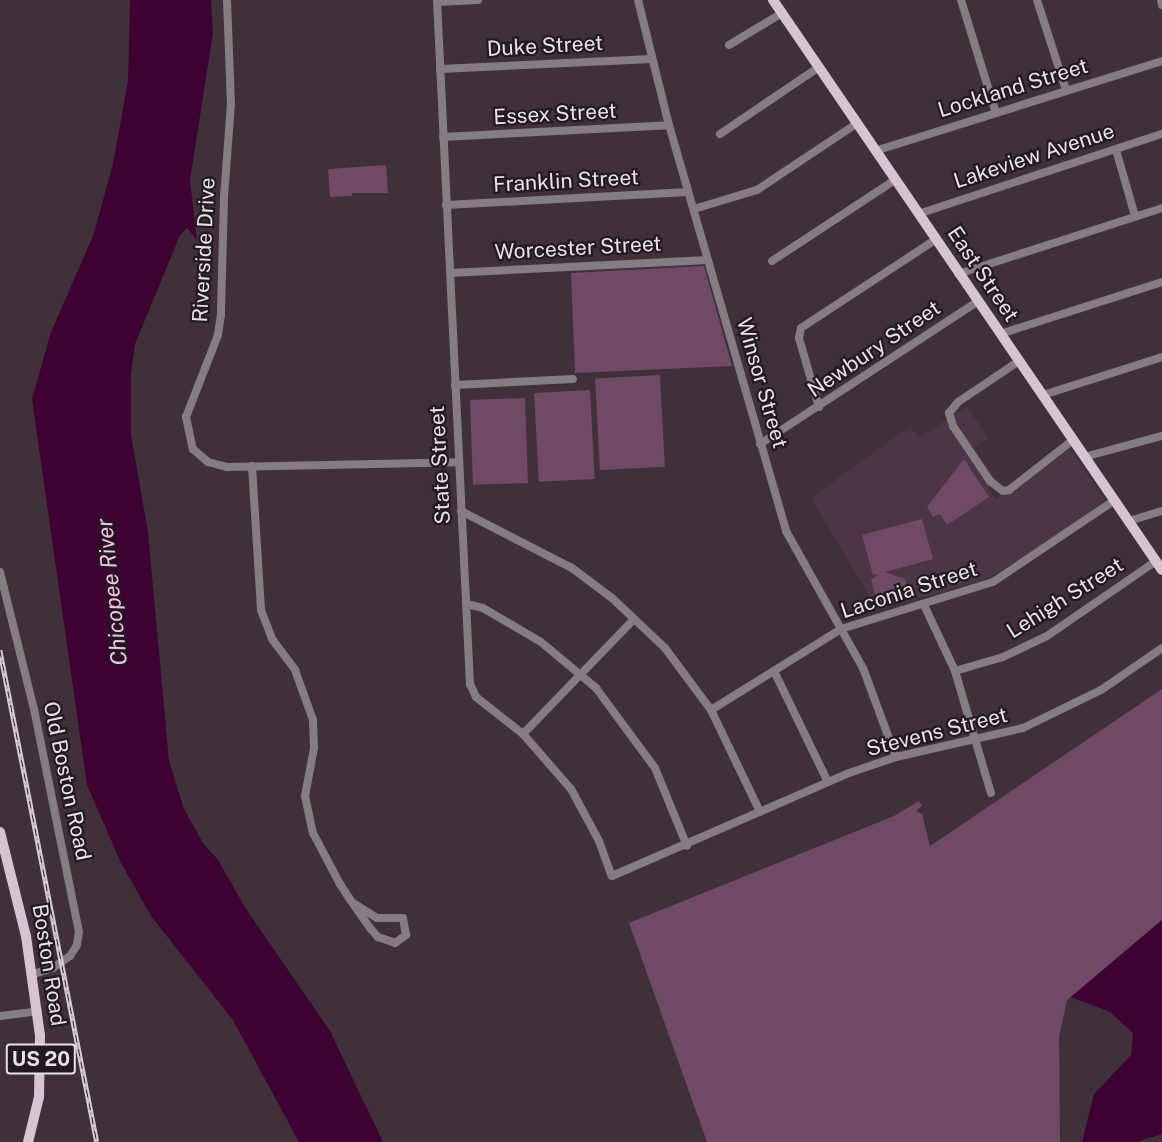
<!DOCTYPE html>
<style>
body{margin:0}
#map{position:relative;width:1162px;height:1142px;overflow:hidden;background:#3f303a;font-family:"Public Sans",sans-serif}
div>[style]{position:absolute}
.built>*{inset:0;background:#4c3645}
.green>*{inset:0;background:#704a65;transform-origin:0 0}
.water>*{inset:0;background:#3e0332}
.minor>*{height:8px;margin:-4px;padding:0 4px;transform-origin:4px;border-radius:4px;background:#867d83}
.major>*{height:10px;margin:-5px;padding:0 5px;transform-origin:5px;border-radius:5px;background:#d6c5d0}
.rail>*{height:4.5px;margin-top:-2.25px;transform-origin:0;background:repeating-linear-gradient(90deg,#211a1f 0 7px,#d8ced5 0 14px);box-sizing:border-box;border-block:2px solid #d8ced5}
span{translate:-50% -50%;white-space:nowrap;text-align:center;line-height:1.15;-webkit-text-stroke:4.5px #211a1f;paint-order:stroke}
.shield-label span{padding:2px 4px;background:#211a1f;border:2px solid;border-radius:4px;-webkit-text-stroke-width:0}
.shield-label{font-size:20px;color:#ebe1e8;font-weight:700}
.street-label{font-size:21px;color:#ebe1e8}
.water-label{font-size:22px;color:#f8c1e7;font-style:italic}
</style>
<div id="map">
<div class="built">
<div style="clip-path:polygon(967px 406px,988px 438px,974px 448px,997px 481px,988px 488px,996px 500px,1070px 449px,1105px 500px,1054px 540px,986px 579px,878px 610px,811px 498px,910px 426px,919px 438px)"></div>
</div>
<div class="green">
<div style="clip-path:polygon(386px 165px,388px 193px,352px 193px,352px 196px,330px 197px,328px 169px)"></div>
<div style="clip-path:polygon(704px 266px,732px 366px,575px 373px,571px 273px)"></div>
<div style="left:660px;top:375px;width:92px;height:65px;rotate:87deg"></div>
<div style="left:590px;top:390px;width:89px;height:56px;rotate:87deg"></div>
<div style="left:525px;top:398px;width:85px;height:55px;rotate:88deg"></div>
<div style="clip-path:polygon(964px 459px,989px 497px,947px 525px,940px 514px,933px 517px,927px 507px)"></div>
<div style="clip-path:polygon(922px 519px,933px 559px,885px 572px,905px 579px,911px 596px,878px 604px,871px 580px,879px 574px,873px 575px,862px 535px)"></div>
<div style="clip-path:polygon(1162px 689px,1162px 920px,1067px 1000px,1059px 1037px,1060px 1142px,707px 1142px,629px 923px,894px 816px,919px 801px,922px 806px,916px 811px,922px 814px,930px 846px)"></div>
</div>
<div class="water">
<div style="clip-path:polygon(130px 0,211px 0,213px 33px,190px 180px,197px 240px,187px 228px,180px 235px,135px 344px,131px 373px,131px 435px,148px 532px,169px 761px,184px 809px,203px 843px,218px 860px,246px 909px,330px 1031px,383px 1142px,299px 1142px,233px 1020px,151px 916px,121px 863px,87px 785px,32px 399px,51px 332px,93px 236px,113px 164px,128px 81px)"></div>
<div style="clip-path:polygon(1162px 920px,1162px 1134px,1136px 1142px,1082px 1142px,1094px 1094px,1131px 1055px,1133px 1033px,1110px 1012px,1071px 997px)"></div>
</div>
<div class="minor">
<div style="left:227px;top:0;width:104px;rotate:87.8deg"></div>
<div style="left:231px;top:104px;width:93px;rotate:94.3deg"></div>
<div style="left:224px;top:197px;width:118px;rotate:91.5deg"></div>
<div style="left:221px;top:315px;width:20px;rotate:99deg"></div>
<div style="left:218px;top:335px;width:88px;rotate:111.3deg"></div>
<div style="left:186px;top:417px;width:33px;rotate:78deg"></div>
<div style="left:193px;top:449px;width:20px;rotate:41deg"></div>
<div style="left:208px;top:462px;width:20px;rotate:15deg"></div>
<div style="left:227px;top:467px;width:231px;rotate:-1.2deg"></div>
<div style="left:437px;top:0;width:685px;rotate:87.24deg"></div>
<div style="left:470px;top:684px;width:14px;rotate:65deg"></div>
<div style="left:476px;top:697px;width:60px;rotate:38.2deg"></div>
<div style="left:523px;top:734px;width:73px;rotate:48.9deg"></div>
<div style="left:571px;top:789px;width:59px;rotate:61.7deg"></div>
<div style="left:599px;top:841px;width:37px;rotate:70deg"></div>
<div style="left:612px;top:876px;width:258px;rotate:-23.5deg"></div>
<div style="left:849px;top:773px;width:50px;rotate:-18.8deg"></div>
<div style="left:896px;top:757px;width:130px;rotate:-12.9deg"></div>
<div style="left:1023px;top:728px;width:87px;rotate:-26deg"></div>
<div style="left:1101px;top:690px;width:74px;rotate:-34.5deg"></div>
<div style="left:638px;top:0;width:129px;rotate:76.1deg"></div>
<div style="left:669px;top:125px;width:423px;rotate:73.9deg"></div>
<div style="left:786px;top:531px;width:157px;rotate:60.7deg"></div>
<div style="left:863px;top:668px;width:95px;rotate:69.7deg"></div>
<div style="left:961px;top:0;width:118px;rotate:72.8deg"></div>
<div style="left:1037px;top:0;width:95px;rotate:72.1deg"></div>
<div style="left:1161px;top:0;width:5px;rotate:79deg"></div>
<div style="left:437px;top:2px;width:41px;rotate:-2.8deg"></div>
<div style="left:729px;top:45px;width:62px;rotate:-31.1deg"></div>
<div style="left:440px;top:69px;width:212px;rotate:-2.7deg"></div>
<div style="left:720px;top:134px;width:120px;rotate:-34.1deg"></div>
<div style="left:443px;top:137px;width:226px;rotate:-3deg"></div>
<div style="left:1116px;top:150px;width:69px;rotate:73.9deg"></div>
<div style="left:875px;top:151px;width:301px;rotate:-17.4deg"></div>
<div style="left:446px;top:205px;width:242px;rotate:-3.1deg"></div>
<div style="left:694px;top:209px;width:66px;rotate:-16.8deg"></div>
<div style="left:757px;top:190px;width:119px;rotate:-33.7deg"></div>
<div style="left:918px;top:214px;width:257px;rotate:-18.2deg"></div>
<div style="left:772px;top:261px;width:147px;rotate:-33.4deg"></div>
<div style="left:450px;top:273px;width:258px;rotate:-2.9deg"></div>
<div style="left:958px;top:274px;width:214px;rotate:-17.9deg"></div>
<div style="left:1000px;top:334px;width:170px;rotate:-17.8deg"></div>
<div style="left:1019px;top:361px;width:73px;rotate:146.1deg"></div>
<div style="left:958px;top:402px;width:14px;rotate:129deg"></div>
<div style="left:949px;top:413px;width:14px;rotate:73deg"></div>
<div style="left:953px;top:426px;width:66px;rotate:56.1deg"></div>
<div style="left:990px;top:481px;width:16px;rotate:38deg"></div>
<div style="left:1003px;top:491px;width:6px;rotate:-9deg"></div>
<div style="left:1009px;top:490px;width:81px;rotate:-38deg"></div>
<div style="left:455px;top:385px;width:118px;rotate:-2.9deg"></div>
<div style="left:1043px;top:395px;width:125px;rotate:-17.7deg"></div>
<div style="left:819px;top:407px;width:72px;rotate:-106.2deg"></div>
<div style="left:799px;top:338px;width:10px;rotate:-79deg"></div>
<div style="left:801px;top:328px;width:160px;rotate:-33.3deg"></div>
<div style="left:760px;top:444px;width:259px;rotate:-33.2deg"></div>
<div style="left:1084px;top:457px;width:81px;rotate:-15.1deg"></div>
<div style="left:252px;top:466px;width:144px;rotate:86.4deg"></div>
<div style="left:261px;top:610px;width:31px;rotate:69deg"></div>
<div style="left:272px;top:639px;width:39px;rotate:53deg"></div>
<div style="left:295px;top:670px;width:53px;rotate:70.2deg"></div>
<div style="left:313px;top:720px;width:28px;rotate:88deg"></div>
<div style="left:314px;top:748px;width:49px;rotate:100.6deg"></div>
<div style="left:305px;top:796px;width:38px;rotate:78deg"></div>
<div style="left:313px;top:833px;width:58px;rotate:62.1deg"></div>
<div style="left:340px;top:884px;width:17px;rotate:57deg"></div>
<div style="left:349px;top:898px;width:38px;rotate:55deg"></div>
<div style="left:371px;top:929px;width:11px;rotate:49deg"></div>
<div style="left:378px;top:937px;width:18px;rotate:19deg"></div>
<div style="left:395px;top:943px;width:14px;rotate:-36deg"></div>
<div style="left:406px;top:935px;width:17px;rotate:-100deg"></div>
<div style="left:403px;top:918px;width:26px;rotate:180deg"></div>
<div style="left:377px;top:918px;width:28px;rotate:-148deg"></div>
<div style="left:461px;top:511px;width:125px;rotate:27.2deg"></div>
<div style="left:572px;top:568px;width:50px;rotate:36.9deg"></div>
<div style="left:612px;top:598px;width:73px;rotate:43.3deg"></div>
<div style="left:665px;top:648px;width:77px;rotate:53.4deg"></div>
<div style="left:711px;top:710px;width:113px;rotate:64.3deg"></div>
<div style="left:1129px;top:521px;width:34px;rotate:-17deg"></div>
<div style="left:0;top:572px;width:141px;rotate:76.1deg"></div>
<div style="left:34px;top:709px;width:227px;rotate:78.6deg"></div>
<div style="left:79px;top:932px;width:13px;rotate:99deg"></div>
<div style="left:77px;top:945px;width:13px;rotate:122deg"></div>
<div style="left:70px;top:956px;width:21px;rotate:145deg"></div>
<div style="left:53px;top:968px;width:21px;rotate:163deg"></div>
<div style="left:467px;top:604px;width:16px;rotate:14deg"></div>
<div style="left:483px;top:608px;width:67px;rotate:30.4deg"></div>
<div style="left:541px;top:642px;width:72px;rotate:39.9deg"></div>
<div style="left:596px;top:688px;width:99px;rotate:53.6deg"></div>
<div style="left:655px;top:768px;width:84px;rotate:67.7deg"></div>
<div style="left:924px;top:605px;width:73px;rotate:64.8deg"></div>
<div style="left:955px;top:671px;width:127px;rotate:73.6deg"></div>
<div style="left:774px;top:671px;width:123px;rotate:64.1deg"></div>
<div style="left:955px;top:671px;width:50px;rotate:-16.3deg"></div>
<div style="left:1003px;top:657px;width:49px;rotate:-25.5deg"></div>
<div style="left:1047px;top:636px;width:132px;rotate:-34.5deg"></div>
<div style="left:711px;top:710px;width:153px;rotate:-31.9deg"></div>
<div style="left:841px;top:629px;width:159px;rotate:-17.2deg"></div>
<div style="left:993px;top:582px;width:147px;rotate:-33.9deg"></div>
<div style="left:523px;top:734px;width:160px;rotate:-46deg"></div>
<div style="left:0;top:1016px;width:38px;rotate:-7deg"></div>
</div>
<div class="major">
<div style="left:773px;top:0;width:690px;rotate:55.69deg"></div>
<div style="left:0;top:832px;width:107px;rotate:76deg"></div>
<div style="left:26px;top:936px;width:100px;rotate:82deg"></div>
<div style="left:40px;top:1035px;width:62px;rotate:90.9deg"></div>
<div style="left:39px;top:1097px;width:46px;rotate:103.7deg"></div>
</div>
<div class="rail">
<div style="left:0;top:650px;width:501px;rotate:78.85deg"></div>
</div>
<div class="shield-label">
<span style="left:41px;top:1059px">US 20</span>
</div>
<div class="street-label">
<span style="left:545px;top:46px;rotate:-3deg">Duke Street</span>
<span style="left:1013px;top:88px;rotate:-17deg">Lockland Street</span>
<span style="left:555px;top:114px;rotate:-3deg">Essex Street</span>
<span style="left:1034px;top:156px;rotate:-18deg">Lakeview Avenue</span>
<span style="left:566px;top:181px;rotate:-3deg">Franklin Street</span>
<span style="left:578px;top:248px;rotate:-3deg">Worcester Street</span>
<span style="left:204px;top:250px;rotate:-87deg">Riverside Drive</span>
<span style="left:983px;top:274px;rotate:56deg">East Street</span>
<span style="left:874px;top:349px;rotate:-34deg">Newbury Street</span>
<span style="left:762px;top:383px;rotate:74deg">Winsor Street</span>
<span style="left:440px;top:465px;rotate:-93deg">State Street</span>
<span style="left:909px;top:590px;rotate:-18deg">Laconia Street</span>
<span style="left:1065px;top:598px;rotate:-32deg">Lehigh Street</span>
<span style="left:937px;top:732px;rotate:-14deg">Stevens Street</span>
<span style="left:67px;top:781px;rotate:78deg">Old Boston Road</span>
<span style="left:49px;top:965px;rotate:81deg">Boston Road</span>
</div>
<div class="water-label">
<span style="left:112px;top:592px;rotate:-96deg">Chicopee River</span>
</div>
</div>
